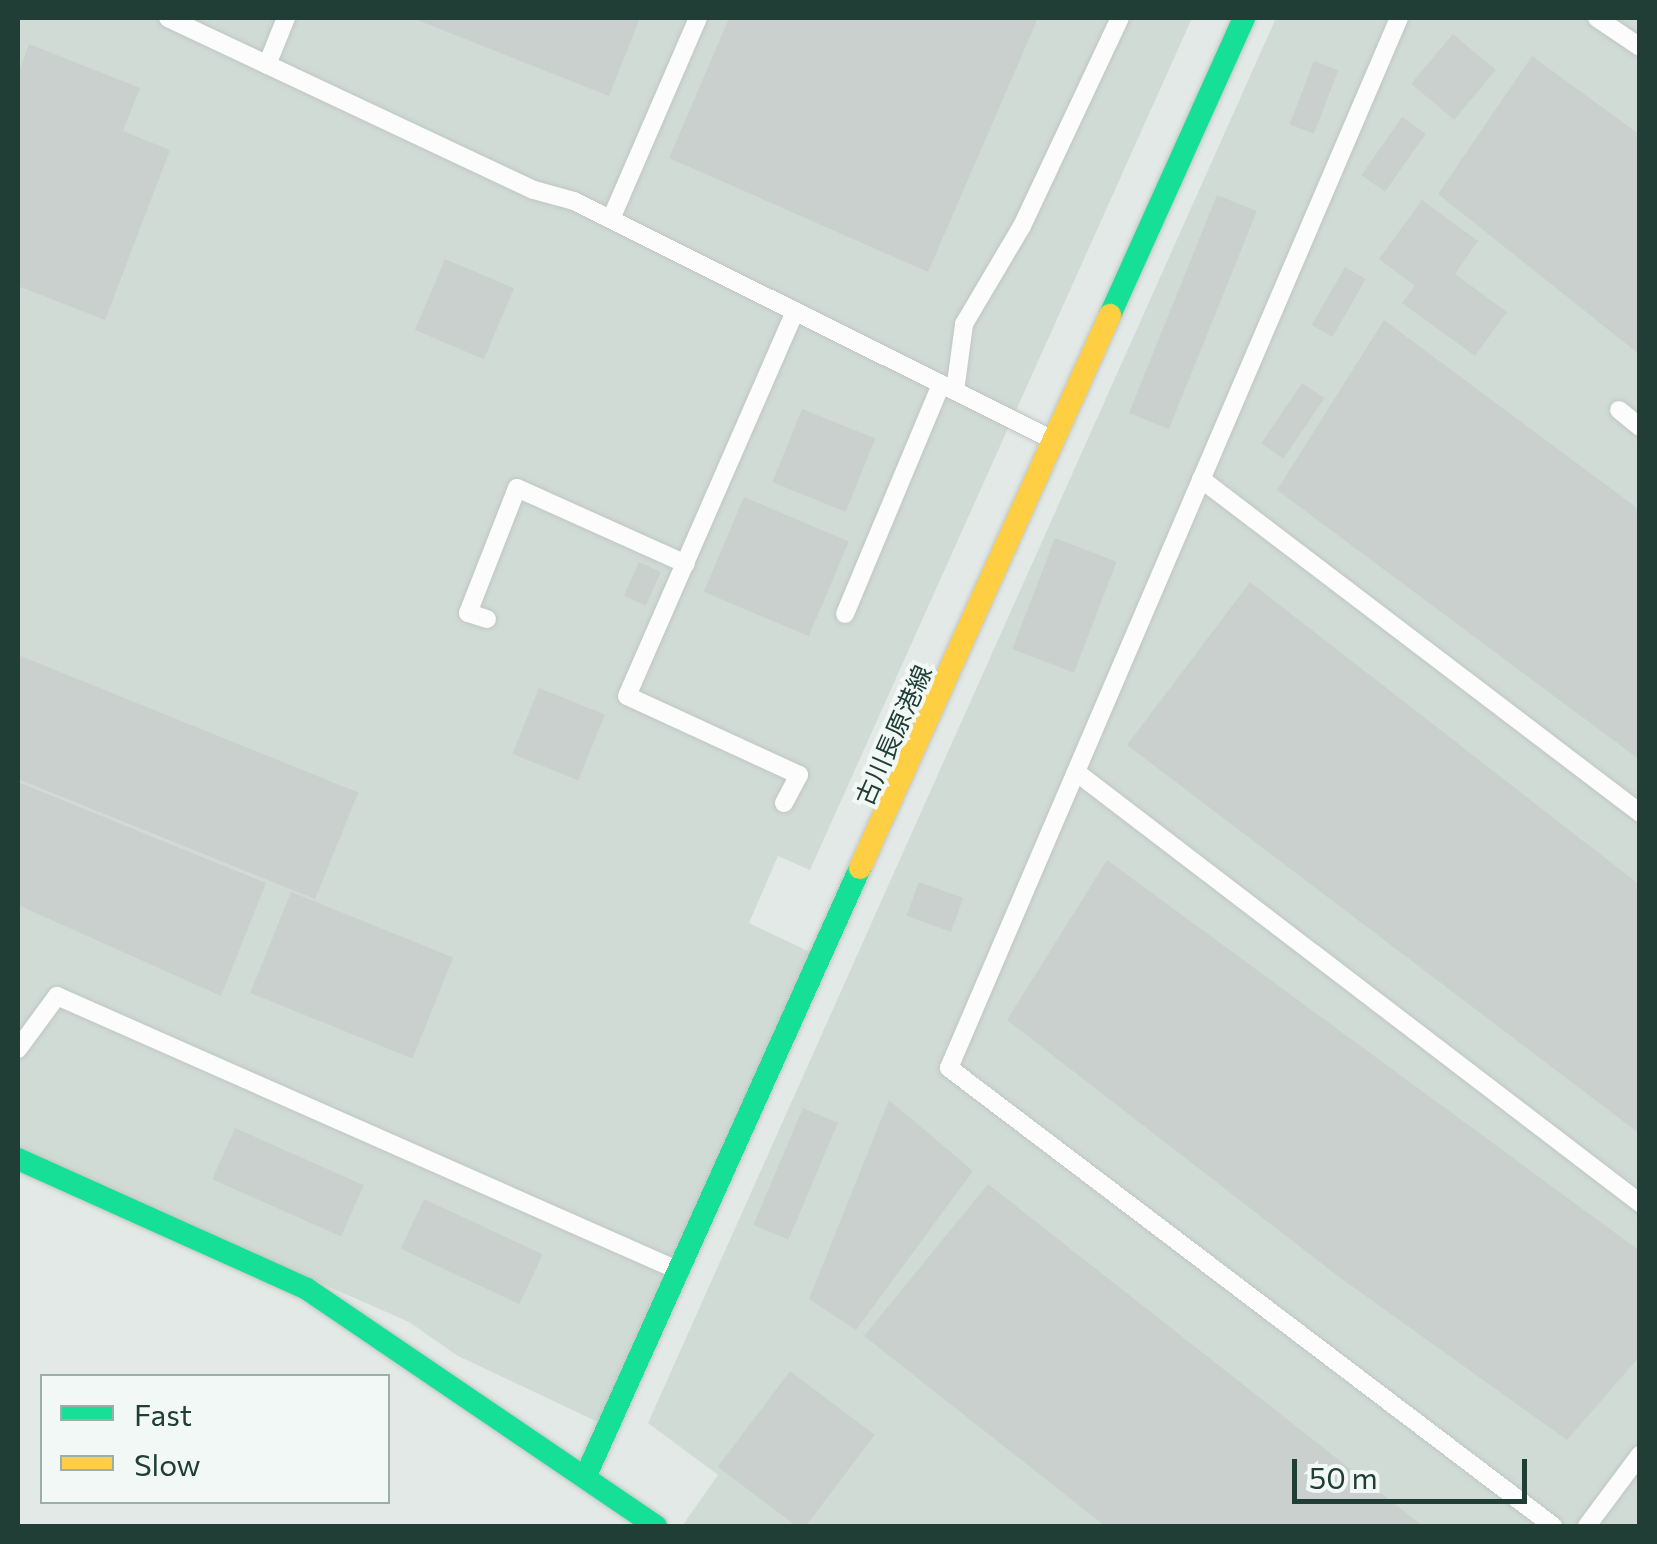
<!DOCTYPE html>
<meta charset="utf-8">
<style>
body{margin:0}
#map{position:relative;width:1657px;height:1544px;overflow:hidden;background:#e3e9e6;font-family:Commissioner,"Noto Sans JP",sans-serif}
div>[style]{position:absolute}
.built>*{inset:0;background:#d0dbd6}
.building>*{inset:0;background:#cad0ce;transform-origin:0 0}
.roads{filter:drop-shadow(0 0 2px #c0c6c3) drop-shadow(0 0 2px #c0c6c3)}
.lane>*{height:18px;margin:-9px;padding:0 9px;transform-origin:9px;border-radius:9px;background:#fbfcfb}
.fast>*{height:22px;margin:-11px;padding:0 11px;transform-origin:11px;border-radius:11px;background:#16e098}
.slow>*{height:22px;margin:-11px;padding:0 11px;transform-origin:11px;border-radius:11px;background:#ffcf43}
span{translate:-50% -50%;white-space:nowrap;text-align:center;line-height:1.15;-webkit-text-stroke:8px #f1f8f5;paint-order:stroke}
.street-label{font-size:25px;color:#203e36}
.frame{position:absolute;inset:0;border:20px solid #203e36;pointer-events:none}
.legend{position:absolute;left:40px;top:1374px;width:350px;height:130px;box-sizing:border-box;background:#f1f8f5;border:2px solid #9daea9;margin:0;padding:12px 18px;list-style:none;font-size:30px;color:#203e36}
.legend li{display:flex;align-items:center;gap:20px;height:50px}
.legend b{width:50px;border:2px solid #9daea9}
.scale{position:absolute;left:1292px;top:1459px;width:235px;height:45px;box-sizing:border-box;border:5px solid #203e36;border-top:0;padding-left:12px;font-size:30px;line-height:35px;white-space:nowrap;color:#203e36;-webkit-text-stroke:8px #f1f8f5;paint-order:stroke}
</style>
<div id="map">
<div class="built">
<div style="clip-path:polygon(18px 18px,1192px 18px,810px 870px,778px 856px,749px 923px,810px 952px,602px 1424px,458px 1356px,409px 1322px,18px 1150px)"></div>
<div style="clip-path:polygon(1276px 18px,1639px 18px,1639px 1526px,682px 1526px,718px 1475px,648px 1423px)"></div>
</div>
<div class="building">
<div style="clip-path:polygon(412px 18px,640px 18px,609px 96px)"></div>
<div style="clip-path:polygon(729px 18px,1038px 18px,928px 272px,669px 158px)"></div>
<div style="left:1453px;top:34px;width:56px;height:65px;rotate:40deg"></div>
<div style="clip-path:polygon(29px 44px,140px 88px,123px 131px,170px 150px,105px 320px,18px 286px,18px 74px)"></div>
<div style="clip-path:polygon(1532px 56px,1640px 135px,1640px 355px,1438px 194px)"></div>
<div style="left:1314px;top:61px;width:26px;height:68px;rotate:21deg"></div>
<div style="left:1402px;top:117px;width:29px;height:71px;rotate:35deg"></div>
<div style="left:1217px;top:195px;width:43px;height:235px;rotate:22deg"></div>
<div style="clip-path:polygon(1422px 200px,1478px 241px,1455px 274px,1507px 312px,1475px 356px,1402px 303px,1415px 286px,1379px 259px)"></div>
<div style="left:445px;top:259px;width:75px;height:77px;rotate:23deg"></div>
<div style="left:1345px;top:267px;width:24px;height:67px;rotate:30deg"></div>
<div style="clip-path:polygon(1384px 320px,1640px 510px,1640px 760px,1277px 490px)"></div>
<div style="left:1302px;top:383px;width:27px;height:73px;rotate:34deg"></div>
<div style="left:802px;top:409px;width:79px;height:79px;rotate:22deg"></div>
<div style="left:744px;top:497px;width:114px;height:103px;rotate:23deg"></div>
<div style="left:1055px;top:538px;width:66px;height:119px;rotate:21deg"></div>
<div style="left:639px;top:562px;width:24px;height:37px;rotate:24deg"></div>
<div style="clip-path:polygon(1250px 582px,1640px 885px,1640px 1134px,1127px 745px)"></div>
<div style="left:18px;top:655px;width:367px;height:115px;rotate:22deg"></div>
<div style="left:539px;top:688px;width:71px;height:71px;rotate:22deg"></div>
<div style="clip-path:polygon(18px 782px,266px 883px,221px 996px,18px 905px)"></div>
<div style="clip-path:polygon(1107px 860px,1640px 1251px,1640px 1356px,1567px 1440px,1339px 1277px,1007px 1020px)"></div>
<div style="left:919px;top:882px;width:47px;height:36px;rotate:20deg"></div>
<div style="left:291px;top:892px;width:175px;height:109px;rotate:22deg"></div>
<div style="clip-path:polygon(889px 1100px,973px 1171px,856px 1330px,809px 1299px)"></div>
<div style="left:803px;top:1108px;width:38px;height:127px;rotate:23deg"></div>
<div style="left:235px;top:1128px;width:141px;height:56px;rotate:24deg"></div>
<div style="clip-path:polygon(988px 1184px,1423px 1526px,1105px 1526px,864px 1336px)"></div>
<div style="left:424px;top:1199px;width:131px;height:55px;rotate:25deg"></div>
<div style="left:790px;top:1371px;width:106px;height:120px;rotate:37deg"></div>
</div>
<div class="roads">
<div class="lane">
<div style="left:168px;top:18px;width:404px;rotate:25.2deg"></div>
<div style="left:534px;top:190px;width:41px;rotate:15.4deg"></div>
<div style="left:574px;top:201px;width:533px;rotate:26.52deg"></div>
<div style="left:1399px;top:18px;width:1142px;rotate:113.2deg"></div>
<div style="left:949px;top:1068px;width:758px;rotate:37.17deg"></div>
<div style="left:1597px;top:18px;width:52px;rotate:34deg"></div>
<div style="left:267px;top:65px;width:51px;rotate:-68deg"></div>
<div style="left:611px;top:219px;width:219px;rotate:-66.6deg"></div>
<div style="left:955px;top:391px;width:68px;rotate:-82.3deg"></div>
<div style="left:964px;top:324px;width:114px;rotate:-59.4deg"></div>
<div style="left:1022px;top:226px;width:230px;rotate:-64.8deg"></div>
<div style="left:1619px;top:410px;width:27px;rotate:39deg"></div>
<div style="left:1201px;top:479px;width:552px;rotate:37.26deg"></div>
<div style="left:845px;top:614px;width:249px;rotate:-67.3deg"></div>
<div style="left:487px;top:619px;width:20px;rotate:-162deg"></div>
<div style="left:468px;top:613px;width:134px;rotate:-68.6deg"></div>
<div style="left:517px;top:488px;width:185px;rotate:24.2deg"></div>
<div style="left:1076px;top:772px;width:710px;rotate:37.39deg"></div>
<div style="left:784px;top:803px;width:32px;rotate:-62deg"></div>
<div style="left:799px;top:775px;width:189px;rotate:-155.3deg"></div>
<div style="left:627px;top:696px;width:420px;rotate:-66.4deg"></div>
<div style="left:18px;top:1049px;width:66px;rotate:-53.7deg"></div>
<div style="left:57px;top:996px;width:676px;rotate:23.83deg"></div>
<div style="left:1587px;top:1526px;width:89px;rotate:-53.3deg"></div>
</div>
<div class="fast">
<div style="left:1110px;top:315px;width:326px;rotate:-65.7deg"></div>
<div style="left:18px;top:1159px;width:317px;rotate:24.2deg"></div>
<div style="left:307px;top:1289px;width:422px;rotate:34.2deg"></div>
<div style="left:587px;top:1473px;width:664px;rotate:-65.71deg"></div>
</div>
<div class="slow">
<div style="left:860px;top:868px;width:607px;rotate:-65.67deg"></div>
</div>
</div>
<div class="street-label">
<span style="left:893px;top:735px;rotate:-66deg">古川長原港線</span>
</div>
<div class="frame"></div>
<ul class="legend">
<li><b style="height:12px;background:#16e098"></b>Fast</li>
<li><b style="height:12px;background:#ffcf43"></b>Slow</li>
</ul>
<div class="scale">50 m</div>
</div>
